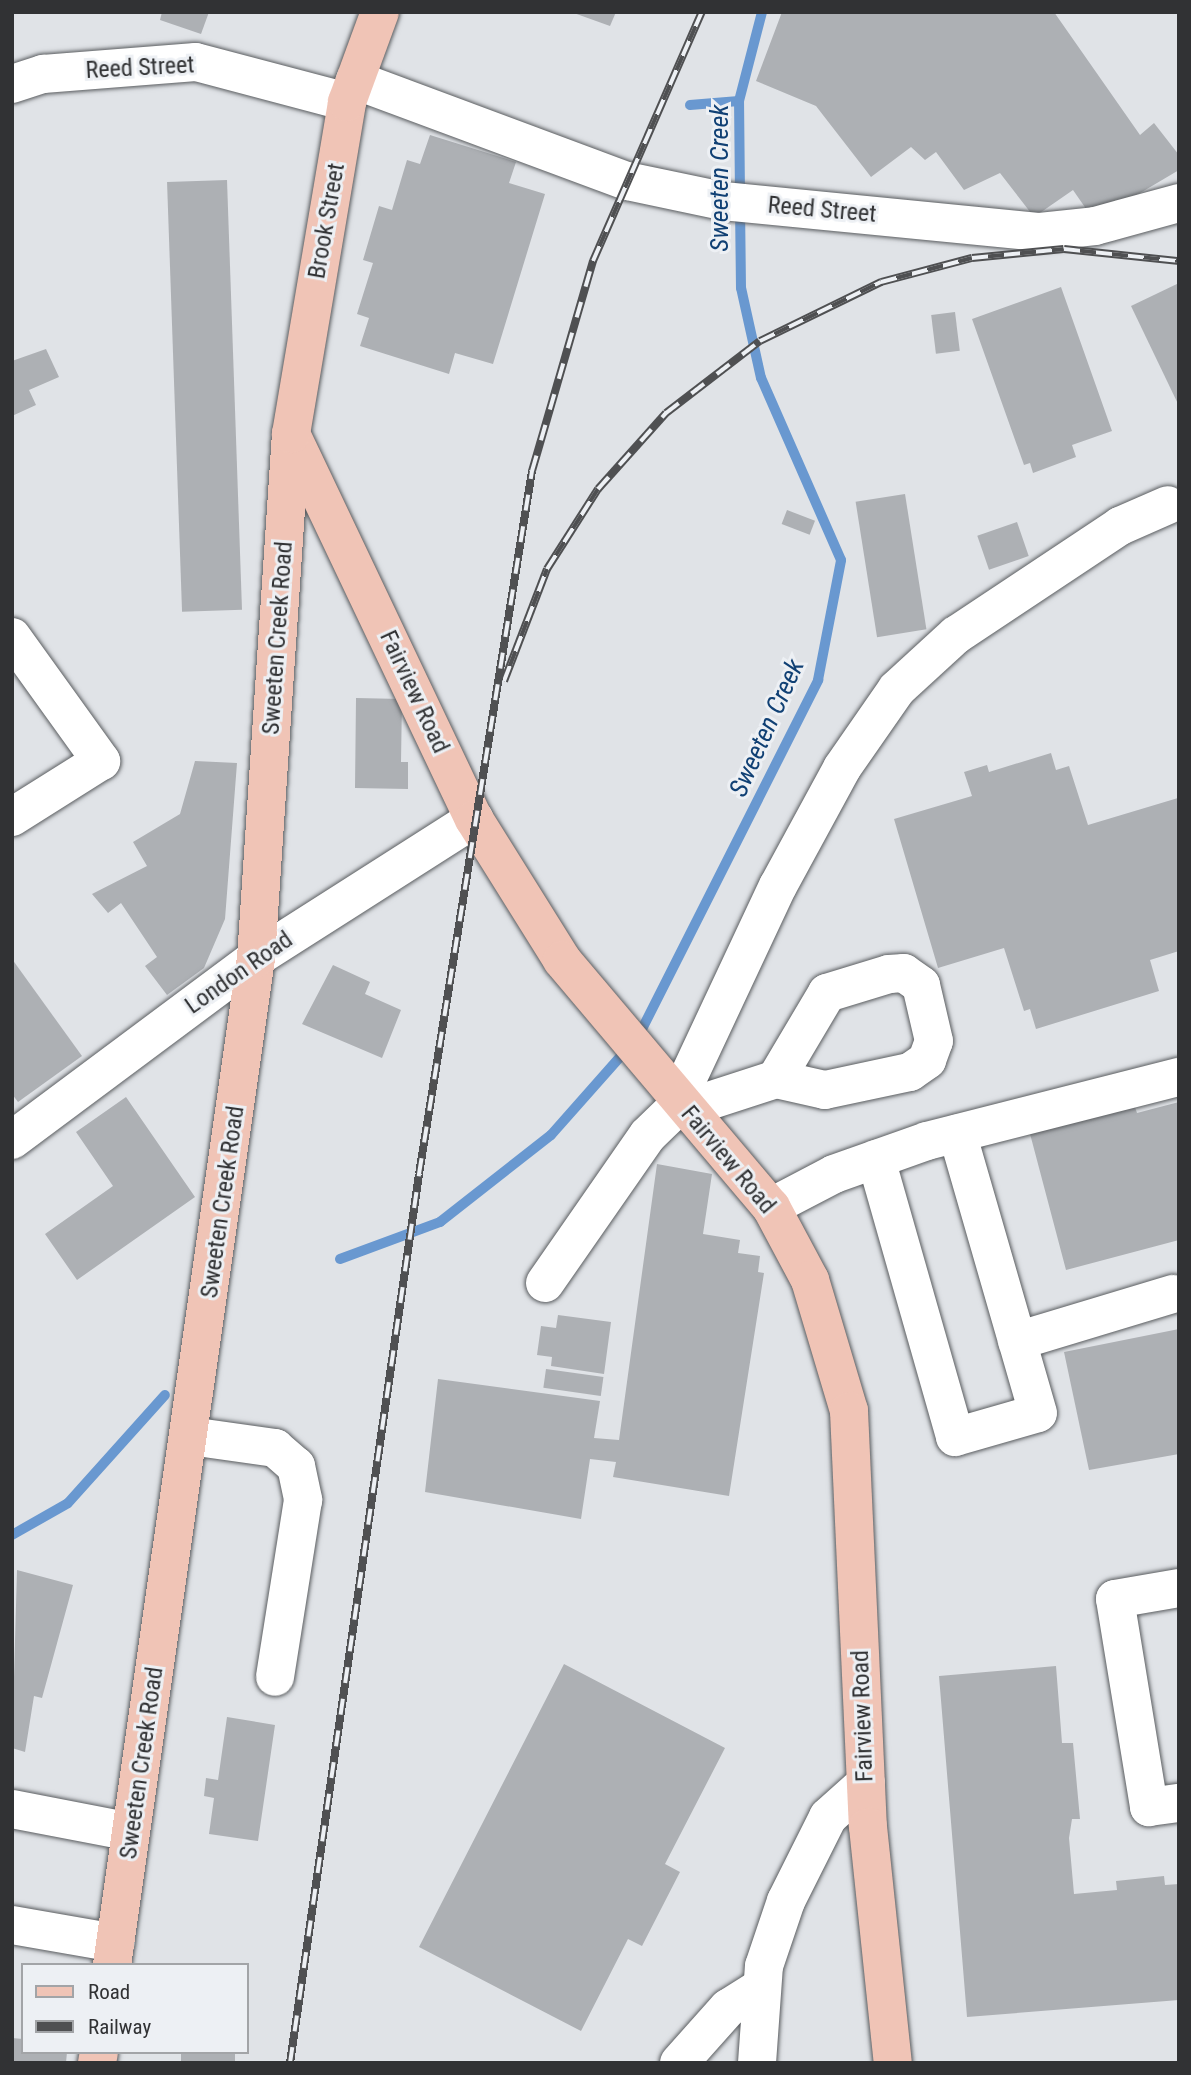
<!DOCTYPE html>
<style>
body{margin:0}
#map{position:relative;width:1191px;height:2075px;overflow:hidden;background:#e0e3e7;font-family:"Roboto Condensed",sans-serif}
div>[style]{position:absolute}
.stream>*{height:10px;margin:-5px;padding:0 5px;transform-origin:5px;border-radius:5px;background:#6998d0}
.building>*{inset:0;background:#adb0b4;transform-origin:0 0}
.roads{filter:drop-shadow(0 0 2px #5a5d60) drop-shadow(0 0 2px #5a5d60)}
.minor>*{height:38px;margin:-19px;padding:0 19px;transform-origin:19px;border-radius:19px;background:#fff}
.major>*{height:38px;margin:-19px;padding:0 19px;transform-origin:19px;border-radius:19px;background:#f0c4b6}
.rail>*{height:8px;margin-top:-4px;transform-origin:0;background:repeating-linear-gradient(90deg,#edf0f4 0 16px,#4f5052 0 32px);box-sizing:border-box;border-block:2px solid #4f5052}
span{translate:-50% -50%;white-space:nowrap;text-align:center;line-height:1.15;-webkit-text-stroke:6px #edf0f4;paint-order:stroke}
.street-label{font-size:24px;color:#313234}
.water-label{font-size:26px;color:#104074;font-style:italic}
.frame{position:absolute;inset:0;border:14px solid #313234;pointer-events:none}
.legend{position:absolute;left:21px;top:1963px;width:228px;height:91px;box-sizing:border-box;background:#edf0f4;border:2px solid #a2a4a7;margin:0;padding:9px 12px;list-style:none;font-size:21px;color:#313234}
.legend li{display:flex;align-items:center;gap:14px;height:35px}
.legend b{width:35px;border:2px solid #a2a4a7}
</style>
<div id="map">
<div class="stream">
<div style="left:690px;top:105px;width:49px;rotate:-4.7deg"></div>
<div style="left:740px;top:194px;width:93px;rotate:-90.6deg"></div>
<div style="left:739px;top:101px;width:92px;rotate:-75.5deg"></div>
<div style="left:638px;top:1037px;width:400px;rotate:-63.2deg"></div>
<div style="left:818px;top:680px;width:122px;rotate:-79.1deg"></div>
<div style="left:841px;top:560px;width:199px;rotate:-113.7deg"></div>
<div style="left:761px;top:378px;width:92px;rotate:-102.5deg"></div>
<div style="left:741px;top:288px;width:79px;rotate:-90.7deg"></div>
<div style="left:340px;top:1259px;width:107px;rotate:-20.3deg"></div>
<div style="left:440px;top:1222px;width:141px;rotate:-38.1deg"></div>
<div style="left:551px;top:1135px;width:116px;rotate:-48.5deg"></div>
<div style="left:12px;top:1535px;width:64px;rotate:-29.7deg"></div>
<div style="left:68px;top:1503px;width:145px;rotate:-48.1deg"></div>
</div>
<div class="building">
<div style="clip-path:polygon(162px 12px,209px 12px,201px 34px,160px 20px)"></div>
<div style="clip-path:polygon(571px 12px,616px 12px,610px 26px)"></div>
<div style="clip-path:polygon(782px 12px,1054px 12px,1140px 135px,1154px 123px,1179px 155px,1179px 170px,1108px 212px,1091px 216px,1073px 190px,1034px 217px,1000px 173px,964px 190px,936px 152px,925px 160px,911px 147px,871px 177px,816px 106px,756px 81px)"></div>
<div style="clip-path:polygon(430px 135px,516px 162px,509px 183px,545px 194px,493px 364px,455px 353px,449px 374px,360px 346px,369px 318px,357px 314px,373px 263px,363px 260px,379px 206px,392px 210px,407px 160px,420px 164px)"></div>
<div style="left:227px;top:180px;width:430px;height:60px;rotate:88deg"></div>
<div style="clip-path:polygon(1179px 283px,1179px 406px,1131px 306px)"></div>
<div style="clip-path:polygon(1061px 287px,1112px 431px,1072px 445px,1076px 457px,1033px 473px,1030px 463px,1024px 465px,972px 319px)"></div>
<div style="left:955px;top:312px;width:39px;height:24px;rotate:83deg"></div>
<div style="clip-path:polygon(46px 349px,59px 377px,29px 390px,36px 405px,12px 416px,12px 361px)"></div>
<div style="left:905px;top:494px;width:137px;height:50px;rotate:81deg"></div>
<div style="left:787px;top:510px;width:30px;height:15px;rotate:21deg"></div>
<div style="left:1017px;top:522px;width:36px;height:42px;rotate:71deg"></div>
<div style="clip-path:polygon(356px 698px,402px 699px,401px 762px,408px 762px,408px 789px,355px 788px)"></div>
<div style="clip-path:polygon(1051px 753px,1056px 770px,1069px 766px,1088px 825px,1178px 798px,1179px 783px,1179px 951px,1150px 960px,1159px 991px,1036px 1029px,1030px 1009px,1024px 1011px,1004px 948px,938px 968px,894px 819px,972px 796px,964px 772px,987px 765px,989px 772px)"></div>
<div style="clip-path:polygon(195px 761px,237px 763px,225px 919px,204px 968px,167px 995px,145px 966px,157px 957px,121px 903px,108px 913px,92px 894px,147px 866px,133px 842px,180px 814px)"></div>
<div style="clip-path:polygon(12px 959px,82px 1056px,18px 1102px,12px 1094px)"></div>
<div style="clip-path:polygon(333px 965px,370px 982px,365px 994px,401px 1010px,382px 1058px,302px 1024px)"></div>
<div style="clip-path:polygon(126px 1097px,195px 1197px,77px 1280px,45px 1234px,113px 1186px,76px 1132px)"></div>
<div style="clip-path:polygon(1179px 1102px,1179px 1240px,1066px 1270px,1029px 1130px,1134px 1104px,1137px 1113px)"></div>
<div style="clip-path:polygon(657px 1164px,712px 1174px,703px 1234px,740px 1240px,738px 1253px,760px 1256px,758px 1272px,764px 1273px,729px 1496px,613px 1477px,616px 1462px,590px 1459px,581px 1519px,425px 1492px,438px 1379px,600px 1401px,594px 1438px,619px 1440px)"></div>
<div style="clip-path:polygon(558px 1315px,611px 1322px,604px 1374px,551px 1366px,552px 1357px,537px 1355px,541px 1326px,556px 1328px)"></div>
<div style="clip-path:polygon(1179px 1329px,1179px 1454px,1089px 1470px,1064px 1352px)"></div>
<div style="left:546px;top:1369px;width:58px;height:19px;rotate:8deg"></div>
<div style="clip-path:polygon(17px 1570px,73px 1585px,42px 1698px,34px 1696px,25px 1752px,12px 1748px)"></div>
<div style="clip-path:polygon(564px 1664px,725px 1748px,665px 1864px,680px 1872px,642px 1946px,628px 1939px,581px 2031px,419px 1947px)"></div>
<div style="clip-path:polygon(1056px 1666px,1062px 1743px,1073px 1743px,1080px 1819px,1072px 1819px,1069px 1838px,1074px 1894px,1117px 1890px,1116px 1881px,1164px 1876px,1165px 1885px,1179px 1884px,1179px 2000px,967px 2017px,939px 1676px)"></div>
<div style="clip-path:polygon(227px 1717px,275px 1725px,258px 1841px,209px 1834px,214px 1798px,204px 1796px,206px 1778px,218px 1780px)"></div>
<div style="clip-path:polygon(12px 2038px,23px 2039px,23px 2052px,67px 2052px,66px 2063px,12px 2063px)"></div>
<div style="left:181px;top:2052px;width:54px;height:11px"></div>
</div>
<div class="roads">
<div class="minor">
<div style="left:355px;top:80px;width:290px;rotate:20.4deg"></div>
<div style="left:627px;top:181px;width:98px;rotate:11.8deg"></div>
<div style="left:723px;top:201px;width:319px;rotate:5.6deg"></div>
<div style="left:1040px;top:232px;width:55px;rotate:-6.2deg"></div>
<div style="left:1095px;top:226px;width:87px;rotate:-15.3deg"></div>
<div style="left:12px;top:84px;width:33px;rotate:-18deg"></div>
<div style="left:43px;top:74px;width:153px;rotate:-4.5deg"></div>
<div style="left:196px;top:62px;width:156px;rotate:14.8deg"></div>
<div style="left:12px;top:637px;width:153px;rotate:54.3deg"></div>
<div style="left:101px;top:761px;width:105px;rotate:147.8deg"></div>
<div style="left:678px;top:1099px;width:235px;rotate:-64.9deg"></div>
<div style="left:778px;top:886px;width:134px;rotate:-61.5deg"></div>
<div style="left:842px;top:768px;width:96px;rotate:-55.2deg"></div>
<div style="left:897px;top:689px;width:80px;rotate:-42.5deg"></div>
<div style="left:956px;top:635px;width:197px;rotate:-33.6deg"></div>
<div style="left:1120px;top:526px;width:52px;rotate:-23.6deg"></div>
<div style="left:687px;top:1108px;width:94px;rotate:-18deg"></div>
<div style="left:776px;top:1079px;width:50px;rotate:12.7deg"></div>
<div style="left:825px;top:1090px;width:87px;rotate:-12deg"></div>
<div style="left:910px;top:1072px;width:21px;rotate:-35deg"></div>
<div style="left:927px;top:1060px;width:20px;rotate:-70deg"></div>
<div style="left:934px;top:1041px;width:57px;rotate:-103.1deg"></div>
<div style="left:921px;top:985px;width:21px;rotate:-145deg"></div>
<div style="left:904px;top:973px;width:15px;rotate:176deg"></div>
<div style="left:889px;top:974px;width:65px;rotate:163deg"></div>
<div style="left:827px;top:993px;width:100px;rotate:120.7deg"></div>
<div style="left:12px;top:1140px;width:304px;rotate:-36.7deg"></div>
<div style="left:256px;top:958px;width:259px;rotate:-32.5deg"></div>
<div style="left:876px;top:1159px;width:289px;rotate:74.1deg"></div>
<div style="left:955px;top:1437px;width:86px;rotate:-16.1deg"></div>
<div style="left:1038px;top:1413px;width:291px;rotate:-106.1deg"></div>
<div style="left:771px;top:1207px;width:71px;rotate:-27.6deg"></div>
<div style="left:834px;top:1174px;width:99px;rotate:-19.5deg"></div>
<div style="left:927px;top:1141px;width:260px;rotate:-14.3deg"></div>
<div style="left:545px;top:1283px;width:180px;rotate:-55.2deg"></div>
<div style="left:648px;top:1135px;width:46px;rotate:-44.1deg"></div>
<div style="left:1017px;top:1341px;width:163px;rotate:-16.8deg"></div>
<div style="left:190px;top:1436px;width:86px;rotate:8deg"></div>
<div style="left:275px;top:1448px;width:28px;rotate:41deg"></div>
<div style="left:296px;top:1466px;width:35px;rotate:78deg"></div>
<div style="left:303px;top:1500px;width:179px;rotate:99deg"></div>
<div style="left:1179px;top:1588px;width:65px;rotate:170.2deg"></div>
<div style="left:1115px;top:1599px;width:211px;rotate:80.7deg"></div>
<div style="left:1149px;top:1807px;width:30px;rotate:-8deg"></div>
<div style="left:12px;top:1809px;width:121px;rotate:10.9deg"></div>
<div style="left:12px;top:1925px;width:105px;rotate:9.9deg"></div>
<div style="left:679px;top:2063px;width:74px;rotate:-48.3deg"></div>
<div style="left:728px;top:2008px;width:38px;rotate:-32deg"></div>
<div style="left:757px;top:2063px;width:97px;rotate:-85.9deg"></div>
<div style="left:764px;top:1966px;width:69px;rotate:-71.3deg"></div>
<div style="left:786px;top:1901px;width:94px;rotate:-63.4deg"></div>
<div style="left:828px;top:1817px;width:51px;rotate:-41.8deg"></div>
</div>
<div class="major">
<div style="left:291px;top:434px;width:426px;rotate:64.6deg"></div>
<div style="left:474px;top:819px;width:166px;rotate:58deg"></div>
<div style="left:562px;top:960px;width:324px;rotate:49.8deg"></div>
<div style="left:771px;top:1207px;width:83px;rotate:61.9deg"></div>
<div style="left:810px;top:1280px;width:137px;rotate:73.4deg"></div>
<div style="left:849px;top:1411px;width:416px;rotate:87.4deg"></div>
<div style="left:868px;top:1827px;width:237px;rotate:84deg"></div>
<div style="left:112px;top:1965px;width:1017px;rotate:-81.86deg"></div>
<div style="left:256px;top:958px;width:525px;rotate:-86.18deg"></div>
<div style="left:291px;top:434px;width:337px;rotate:-80.4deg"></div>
<div style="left:347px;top:102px;width:96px;rotate:-69.9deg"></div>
<div style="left:97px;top:2063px;width:11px;rotate:-80deg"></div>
</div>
</div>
<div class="rail">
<div style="left:504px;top:681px;width:120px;rotate:-69deg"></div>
<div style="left:547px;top:569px;width:95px;rotate:-57.5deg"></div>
<div style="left:598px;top:489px;width:102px;rotate:-48.2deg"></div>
<div style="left:666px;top:413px;width:118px;rotate:-37.5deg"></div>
<div style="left:760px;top:341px;width:135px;rotate:-26deg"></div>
<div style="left:881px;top:282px;width:94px;rotate:-14.8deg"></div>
<div style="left:972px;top:258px;width:92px;rotate:-5.6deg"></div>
<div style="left:1064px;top:249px;width:116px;rotate:6deg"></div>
<div style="left:290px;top:2063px;width:898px;rotate:-81.74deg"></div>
<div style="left:419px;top:1174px;width:712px;rotate:-80.87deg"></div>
<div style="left:532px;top:471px;width:219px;rotate:-73.8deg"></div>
<div style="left:593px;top:261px;width:272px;rotate:-66.4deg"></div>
</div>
<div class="street-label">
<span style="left:140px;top:68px;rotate:-3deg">Reed Street</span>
<span style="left:822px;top:210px;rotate:5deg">Reed Street</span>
<span style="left:327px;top:221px;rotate:-80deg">Brook Street</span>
<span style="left:278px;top:638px;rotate:-86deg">Sweeten Creek Road</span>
<span style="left:414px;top:692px;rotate:65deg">Fairview Road</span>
<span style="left:239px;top:973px;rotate:-35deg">London Road</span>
<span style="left:728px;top:1160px;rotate:50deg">Fairview Road</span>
<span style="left:223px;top:1202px;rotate:-82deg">Sweeten Creek Road</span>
<span style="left:863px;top:1716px;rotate:-92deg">Fairview Road</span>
<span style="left:142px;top:1763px;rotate:-82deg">Sweeten Creek Road</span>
</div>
<div class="water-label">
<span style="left:720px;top:178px;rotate:-90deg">Sweeten Creek</span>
<span style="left:767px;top:728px;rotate:-66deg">Sweeten Creek</span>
</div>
<div class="frame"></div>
<ul class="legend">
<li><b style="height:9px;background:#f0c4b6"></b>Road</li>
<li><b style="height:9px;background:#4f5052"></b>Railway</li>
</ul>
</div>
